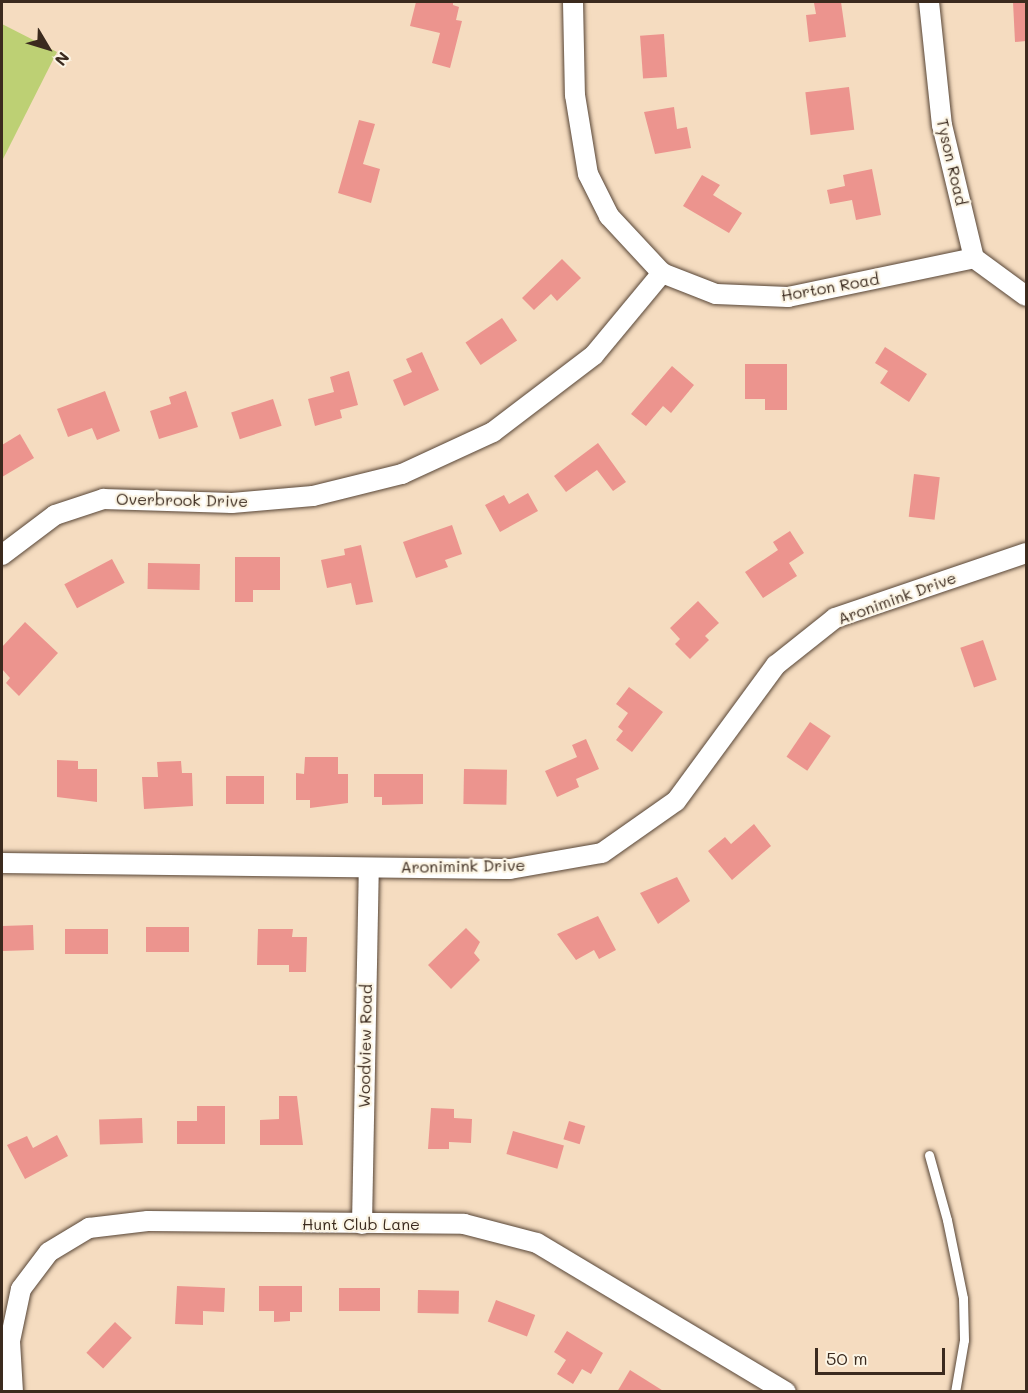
<!DOCTYPE html>
<style>
body{margin:0}
#map{position:relative;width:1028px;height:1393px;overflow:hidden;background:#f5dcc0;font-family:Mali,sans-serif}
div>[style]{position:absolute}
.green>*{inset:0;background:#bdd074}
.building>*{inset:0;background:#ec948e;transform-origin:0 0}
.roads{filter:drop-shadow(0 0 2px #574536) drop-shadow(0 0 2px #574536)}
.service>*{height:9px;margin:-4.5px;padding:0 4.5px;transform-origin:4.5px;border-radius:4.5px;background:#fff}
.minor>*{height:20px;margin:-10px;padding:0 10px;transform-origin:10px;border-radius:10px;background:#fff}
span{translate:-50% -50%;white-space:nowrap;text-align:center;line-height:1.15;-webkit-text-stroke:4.5px #fcf5e5;paint-order:stroke}
.street-label{font-size:16px;color:#3b2a1e}
.frame{position:absolute;inset:0;border:3px solid #3b2a1e;pointer-events:none}
.north{position:absolute;left:18px;top:18px;width:60px;height:60px;-webkit-text-stroke:4px #fcf5e5;paint-order:stroke;rotate:128deg;font-size:16px;font-weight:700;line-height:24px;text-align:center;color:#3b2a1e}
.north::after{content:'';display:block;margin:auto;width:21px;height:27px;background:#3b2a1e;clip-path:polygon(50% 0,100% 100%,50% 72%,0 100%)}
.scale{position:absolute;left:815px;top:1348px;width:130px;height:27px;box-sizing:border-box;border:3px solid #3b2a1e;border-top:0;padding-left:8px;font-size:18px;line-height:21px;white-space:nowrap;color:#3b2a1e;-webkit-text-stroke:4px #fcf5e5;paint-order:stroke}
</style>
<div id="map">
<div class="green">
<div style="clip-path:polygon(2px 24px,57px 52px,2px 161px)"></div>
</div>
<div class="building">
<div style="clip-path:polygon(416px 2px,453px 2px,453px 5px,459px 7px,456px 20px,462px 21px,450px 68px,432px 63px,440px 33px,410px 26px)"></div>
<div style="clip-path:polygon(841px 2px,846px 37px,809px 42px,806px 15px,816px 14px,814px 3px)"></div>
<div style="clip-path:polygon(1013px 2px,1026px 2px,1026px 41px,1015px 42px)"></div>
<div style="left:664px;top:34px;width:43px;height:24px;rotate:86deg"></div>
<div style="left:849px;top:87px;width:43px;height:44px;rotate:83deg"></div>
<div style="clip-path:polygon(674px 107px,677px 129px,687px 127px,691px 148px,655px 154px,644px 112px)"></div>
<div style="clip-path:polygon(359px 120px,375px 124px,363px 164px,380px 169px,371px 203px,338px 193px)"></div>
<div style="clip-path:polygon(872px 169px,881px 215px,856px 220px,852px 200px,830px 204px,827px 190px,845px 186px,843px 175px)"></div>
<div style="clip-path:polygon(702px 175px,720px 185px,713px 195px,742px 213px,729px 233px,683px 206px)"></div>
<div style="clip-path:polygon(562px 259px,581px 278px,557px 301px,551px 294px,534px 310px,522px 298px)"></div>
<div style="left:502px;top:318px;width:27px;height:44px;rotate:56deg"></div>
<div style="clip-path:polygon(885px 347px,927px 374px,909px 402px,880px 383px,888px 371px,875px 363px)"></div>
<div style="clip-path:polygon(422px 352px,439px 390px,404px 406px,393px 380px,412px 372px,406px 359px)"></div>
<div style="clip-path:polygon(745px 364px,787px 364px,787px 410px,765px 410px,765px 399px,745px 399px)"></div>
<div style="clip-path:polygon(672px 366px,694px 385px,671px 413px,663px 406px,646px 426px,631px 414px)"></div>
<div style="clip-path:polygon(349px 371px,358px 405px,340px 410px,342px 418px,315px 426px,308px 399px,334px 392px,330px 377px)"></div>
<div style="clip-path:polygon(105px 391px,120px 431px,97px 440px,92px 428px,68px 437px,57px 409px)"></div>
<div style="clip-path:polygon(186px 391px,198px 427px,159px 439px,150px 411px,171px 404px,169px 397px)"></div>
<div style="left:273px;top:399px;width:28px;height:44px;rotate:72deg"></div>
<div style="clip-path:polygon(20px 434px,34px 458px,2px 477px,2px 445px)"></div>
<div style="clip-path:polygon(598px 443px,626px 482px,613px 491px,597px 470px,566px 492px,554px 476px)"></div>
<div style="left:914px;top:474px;width:26px;height:43px;rotate:7deg"></div>
<div style="clip-path:polygon(528px 493px,538px 511px,500px 532px,485px 505px,504px 495px,509px 504px)"></div>
<div style="clip-path:polygon(452px 525px,462px 554px,445px 560px,448px 567px,416px 578px,403px 542px)"></div>
<div style="clip-path:polygon(790px 531px,804px 553px,789px 563px,797px 576px,763px 598px,745px 572px,778px 550px,773px 542px)"></div>
<div style="clip-path:polygon(361px 545px,373px 602px,356px 605px,351px 583px,327px 588px,321px 560px,345px 555px,344px 549px)"></div>
<div style="clip-path:polygon(235px 557px,280px 557px,280px 590px,253px 590px,253px 602px,235px 602px)"></div>
<div style="left:112px;top:559px;width:27px;height:54px;rotate:62deg"></div>
<div style="left:148px;top:563px;width:52px;height:26px;rotate:1deg"></div>
<div style="clip-path:polygon(698px 601px,719px 623px,705px 636px,709px 640px,690px 659px,675px 644px,680px 639px,670px 628px)"></div>
<div style="clip-path:polygon(25px 622px,58px 653px,19px 696px,6px 683px,10px 678px,2px 669px,2px 647px)"></div>
<div style="left:983px;top:640px;width:42px;height:24px;rotate:71deg"></div>
<div style="clip-path:polygon(629px 687px,663px 712px,632px 752px,616px 740px,623px 731px,618px 727px,628px 713px,616px 704px)"></div>
<div style="left:810px;top:722px;width:25px;height:42px;rotate:34deg"></div>
<div style="clip-path:polygon(586px 739px,599px 769px,576px 779px,579px 787px,557px 797px,545px 771px,577px 757px,572px 745px)"></div>
<div style="clip-path:polygon(305px 757px,338px 757px,338px 774px,348px 774px,348px 803px,310px 808px,310px 800px,296px 800px,296px 773px,304px 774px)"></div>
<div style="clip-path:polygon(57px 760px,78px 761px,78px 769px,97px 769px,97px 802px,57px 797px)"></div>
<div style="clip-path:polygon(181px 761px,182px 773px,192px 773px,193px 806px,144px 809px,142px 777px,158px 777px,157px 762px)"></div>
<div style="left:464px;top:769px;width:43px;height:35px;rotate:1deg"></div>
<div style="clip-path:polygon(374px 774px,423px 774px,423px 804px,382px 805px,382px 797px,374px 797px)"></div>
<div style="left:226px;top:776px;width:38px;height:28px"></div>
<div style="clip-path:polygon(754px 824px,771px 846px,732px 880px,708px 851px,725px 837px,731px 844px)"></div>
<div style="clip-path:polygon(677px 877px,690px 901px,658px 924px,640px 893px)"></div>
<div style="clip-path:polygon(598px 916px,616px 950px,599px 959px,594px 950px,576px 960px,557px 934px)"></div>
<div style="left:33px;top:925px;width:25px;height:31px;rotate:88deg"></div>
<div style="left:189px;top:927px;width:25px;height:43px;rotate:90deg"></div>
<div style="clip-path:polygon(466px 928px,480px 942px,474px 953px,480px 960px,451px 989px,428px 965px)"></div>
<div style="left:108px;top:929px;width:25px;height:43px;rotate:90deg"></div>
<div style="clip-path:polygon(258px 929px,293px 929px,292px 937px,307px 937px,306px 972px,289px 972px,289px 965px,257px 965px)"></div>
<div style="clip-path:polygon(279px 1096px,297px 1096px,303px 1145px,260px 1145px,260px 1120px,279px 1119px)"></div>
<div style="clip-path:polygon(197px 1106px,225px 1106px,225px 1144px,177px 1144px,177px 1121px,197px 1121px)"></div>
<div style="clip-path:polygon(431px 1108px,454px 1109px,454px 1118px,472px 1119px,471px 1143px,449px 1142px,449px 1149px,428px 1149px)"></div>
<div style="left:142px;top:1118px;width:25px;height:43px;rotate:88deg"></div>
<div style="left:569px;top:1121px;width:17px;height:19px;rotate:17deg"></div>
<div style="left:513px;top:1131px;width:53px;height:24px;rotate:16deg"></div>
<div style="clip-path:polygon(57px 1135px,68px 1156px,25px 1179px,7px 1145px,27px 1136px,33px 1148px)"></div>
<div style="clip-path:polygon(177px 1286px,225px 1288px,224px 1312px,203px 1311px,203px 1325px,175px 1324px)"></div>
<div style="clip-path:polygon(259px 1286px,302px 1286px,302px 1312px,290px 1312px,290px 1321px,274px 1322px,274px 1311px,259px 1311px)"></div>
<div style="left:339px;top:1288px;width:41px;height:23px"></div>
<div style="left:418px;top:1290px;width:41px;height:23px;rotate:1deg"></div>
<div style="left:496px;top:1300px;width:42px;height:23px;rotate:21deg"></div>
<div style="left:115px;top:1322px;width:23px;height:42px;rotate:43deg"></div>
<div style="clip-path:polygon(567px 1331px,603px 1353px,591px 1374px,582px 1369px,573px 1384px,557px 1374px,566px 1360px,554px 1352px)"></div>
<div style="clip-path:polygon(630px 1370px,665px 1392px,617px 1392px)"></div>
</div>
<div class="roads">
<div class="service">
<div style="left:929px;top:1155px;width:67px;rotate:74.5deg"></div>
<div style="left:947px;top:1220px;width:80px;rotate:78.4deg"></div>
<div style="left:963px;top:1298px;width:42px;rotate:88.6deg"></div>
<div style="left:964px;top:1340px;width:53px;rotate:99.8deg"></div>
</div>
<div class="minor">
<div style="left:573px;top:2px;width:93px;rotate:88.8deg"></div>
<div style="left:575px;top:95px;width:80px;rotate:80.7deg"></div>
<div style="left:588px;top:174px;width:47px;rotate:63.4deg"></div>
<div style="left:609px;top:216px;width:78px;rotate:47.1deg"></div>
<div style="left:662px;top:273px;width:58px;rotate:21.3deg"></div>
<div style="left:716px;top:294px;width:72px;rotate:2.4deg"></div>
<div style="left:788px;top:297px;width:190px;rotate:-11.8deg"></div>
<div style="left:929px;top:2px;width:124px;rotate:84deg"></div>
<div style="left:942px;top:125px;width:137px;rotate:76.5deg"></div>
<div style="left:974px;top:258px;width:64px;rotate:36.2deg"></div>
<div style="left:2px;top:555px;width:66px;rotate:-37deg"></div>
<div style="left:55px;top:515px;width:51px;rotate:-18.4deg"></div>
<div style="left:103px;top:499px;width:129px;rotate:1.8deg"></div>
<div style="left:232px;top:503px;width:81px;rotate:-4.9deg"></div>
<div style="left:313px;top:496px;width:92px;rotate:-13.9deg"></div>
<div style="left:402px;top:474px;width:100px;rotate:-24.8deg"></div>
<div style="left:493px;top:432px;width:127px;rotate:-37.3deg"></div>
<div style="left:594px;top:355px;width:107px;rotate:-50.3deg"></div>
<div style="left:2px;top:863px;width:508px;rotate:0.68deg"></div>
<div style="left:510px;top:869px;width:93px;rotate:-9.9deg"></div>
<div style="left:602px;top:853px;width:90px;rotate:-35.1deg"></div>
<div style="left:676px;top:801px;width:169px;rotate:-53.7deg"></div>
<div style="left:776px;top:665px;width:75px;rotate:-38.5deg"></div>
<div style="left:835px;top:618px;width:202px;rotate:-18.8deg"></div>
<div style="left:362px;top:1224px;width:356px;rotate:-88.9deg"></div>
<div style="left:13px;top:1392px;width:51px;rotate:-93.4deg"></div>
<div style="left:10px;top:1341px;width:53px;rotate:-78.1deg"></div>
<div style="left:21px;top:1289px;width:46px;rotate:-52.9deg"></div>
<div style="left:49px;top:1252px;width:47px;rotate:-31deg"></div>
<div style="left:89px;top:1228px;width:59px;rotate:-6.8deg"></div>
<div style="left:148px;top:1221px;width:316px;rotate:0.5deg"></div>
<div style="left:464px;top:1224px;width:75px;rotate:14.6deg"></div>
<div style="left:537px;top:1243px;width:290px;rotate:30.9deg"></div>
</div>
</div>
<div class="street-label">
<span style="left:952px;top:162px;rotate:77deg">Tyson Road</span>
<span style="left:830px;top:287px;rotate:-10deg">Horton Road</span>
<span style="left:182px;top:500px;rotate:1deg">Overbrook Drive</span>
<span style="left:897px;top:598px;rotate:-20deg">Aronimink Drive</span>
<span style="left:463px;top:866px;rotate:-1deg">Aronimink Drive</span>
<span style="left:365px;top:1046px;rotate:-89deg">Woodview Road</span>
<span style="left:361px;top:1224px">Hunt Club Lane</span>
</div>
<div class="frame"></div>
<div class="north">N</div>
<div class="scale">50 m</div>
</div>
